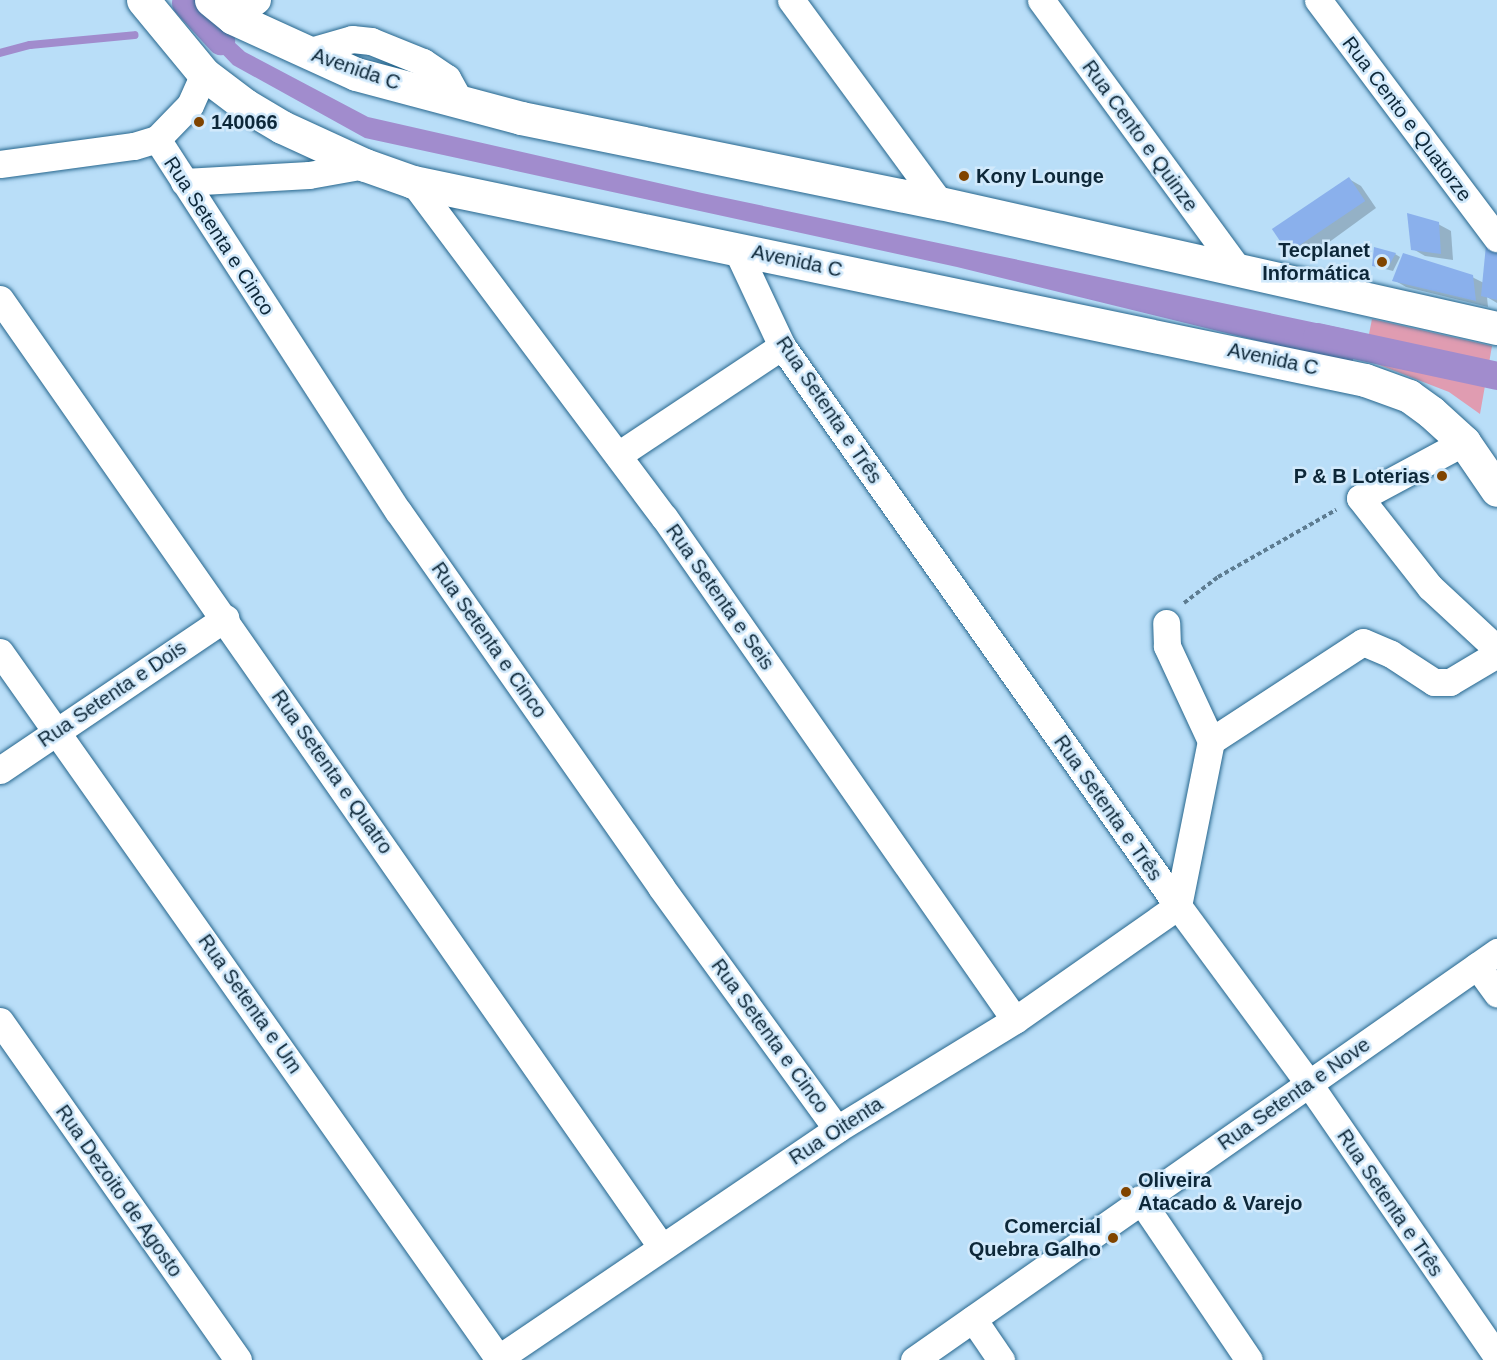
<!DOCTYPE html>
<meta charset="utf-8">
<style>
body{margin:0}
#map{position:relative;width:1497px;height:1360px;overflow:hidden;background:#b9def8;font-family:Helvetica,sans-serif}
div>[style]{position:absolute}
.green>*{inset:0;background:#e09cb1}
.water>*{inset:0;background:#a18ccd}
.shadow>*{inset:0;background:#0003}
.stream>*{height:8px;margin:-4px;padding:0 4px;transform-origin:4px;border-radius:4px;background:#a18ccd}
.canal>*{height:28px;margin:-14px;padding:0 14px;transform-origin:14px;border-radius:14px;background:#a18ccd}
.building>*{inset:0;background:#8ab0ec;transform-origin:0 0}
.path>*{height:4px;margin-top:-2px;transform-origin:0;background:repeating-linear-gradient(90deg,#5d7c91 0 4.5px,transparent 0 7.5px)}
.roads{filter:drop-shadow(0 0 2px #26668d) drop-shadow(0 0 2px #26668d)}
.minor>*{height:27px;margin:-13.5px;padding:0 13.5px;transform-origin:13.5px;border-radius:13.5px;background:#fff}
.major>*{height:33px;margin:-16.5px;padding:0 16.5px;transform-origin:16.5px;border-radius:16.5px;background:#fff}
.dots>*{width:16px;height:16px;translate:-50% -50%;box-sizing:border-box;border:3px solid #d1e9fb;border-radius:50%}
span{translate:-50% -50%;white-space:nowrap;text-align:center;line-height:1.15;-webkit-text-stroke:5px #d1e9fb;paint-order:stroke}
.street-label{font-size:20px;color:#0d2738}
.poi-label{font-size:20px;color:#0d2738;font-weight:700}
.left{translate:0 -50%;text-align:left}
.right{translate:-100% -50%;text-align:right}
</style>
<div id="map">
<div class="green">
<div style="clip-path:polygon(1372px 319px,1492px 346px,1480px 414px,1449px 392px,1364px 359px)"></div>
</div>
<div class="water">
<div style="clip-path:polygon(199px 10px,245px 52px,368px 117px,702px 193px,1359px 332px,1352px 364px,957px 267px,365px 138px,233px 65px,187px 17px)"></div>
</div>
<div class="shadow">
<div style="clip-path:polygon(1349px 179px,1361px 186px,1376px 208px,1306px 259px,1294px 252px)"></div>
<div style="clip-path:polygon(1438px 224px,1451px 231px,1453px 260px,1425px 256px,1413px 249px)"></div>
<div style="clip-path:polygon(1497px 250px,1497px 303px,1487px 297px,1488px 307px,1406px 287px,1394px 280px,1472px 277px,1484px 283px)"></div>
<div style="clip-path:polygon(1395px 254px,1400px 257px,1393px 271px,1374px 266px)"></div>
</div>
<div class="stream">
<div style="left:0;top:53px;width:31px;rotate:-15deg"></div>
<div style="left:30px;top:45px;width:105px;rotate:-5.4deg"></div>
</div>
<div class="canal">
<div style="left:186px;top:3px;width:52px;rotate:47.4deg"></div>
<div style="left:1317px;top:337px;width:184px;rotate:12.2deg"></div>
</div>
<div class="building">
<div style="left:1349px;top:177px;width:29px;height:93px;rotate:56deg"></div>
<div style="clip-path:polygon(1407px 213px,1439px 222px,1441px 254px,1411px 250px)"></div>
<div style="clip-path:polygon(1486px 245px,1497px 248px,1497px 300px,1481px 296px)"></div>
<div style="clip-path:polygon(1374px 247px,1396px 253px,1387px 269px,1372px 266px)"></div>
<div style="clip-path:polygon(1403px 253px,1473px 275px,1476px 301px,1392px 281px)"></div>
</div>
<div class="path">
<div style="left:1184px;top:603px;width:43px;rotate:-37.4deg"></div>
<div style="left:1218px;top:577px;width:136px;rotate:-29.6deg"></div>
</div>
<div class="roads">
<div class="minor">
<div style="left:791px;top:0;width:252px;rotate:53.7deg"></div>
<div style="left:1041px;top:0;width:337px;rotate:53.8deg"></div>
<div style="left:1318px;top:0;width:298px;rotate:53.1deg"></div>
<div style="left:233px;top:18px;width:30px;rotate:-37deg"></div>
<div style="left:307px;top:52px;width:47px;rotate:-16.1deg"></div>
<div style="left:352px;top:39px;width:19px;rotate:6deg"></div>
<div style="left:371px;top:41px;width:56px;rotate:22deg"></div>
<div style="left:423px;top:62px;width:29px;rotate:34deg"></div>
<div style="left:447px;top:78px;width:26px;rotate:61deg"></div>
<div style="left:157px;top:139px;width:443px;rotate:57.1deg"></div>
<div style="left:398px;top:511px;width:459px;rotate:55deg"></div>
<div style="left:661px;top:887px;width:299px;rotate:54deg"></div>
<div style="left:0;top:164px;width:135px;rotate:-7.7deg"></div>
<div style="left:134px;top:146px;width:24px;rotate:-17deg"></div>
<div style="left:157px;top:139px;width:47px;rotate:-45.9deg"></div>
<div style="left:190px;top:105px;width:34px;rotate:-66deg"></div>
<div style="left:184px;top:182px;width:125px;rotate:-3.2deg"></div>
<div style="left:309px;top:175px;width:57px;rotate:-10.1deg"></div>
<div style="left:413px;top:182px;width:419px;rotate:53.2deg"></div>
<div style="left:664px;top:517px;width:613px;rotate:55.09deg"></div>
<div style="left:736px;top:248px;width:108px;rotate:64.9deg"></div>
<div style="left:782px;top:346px;width:686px;rotate:54.73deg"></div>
<div style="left:1178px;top:906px;width:221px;rotate:53.6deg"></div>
<div style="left:1309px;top:1084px;width:331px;rotate:55.4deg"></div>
<div style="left:0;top:299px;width:1155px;rotate:55.09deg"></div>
<div style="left:1464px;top:442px;width:118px;rotate:151.7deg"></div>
<div style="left:1360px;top:498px;width:113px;rotate:51.8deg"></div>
<div style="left:1430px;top:587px;width:91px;rotate:42.8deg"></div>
<div style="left:618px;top:455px;width:197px;rotate:-33.6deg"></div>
<div style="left:0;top:652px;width:864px;rotate:54.8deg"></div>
<div style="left:1211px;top:741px;width:181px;rotate:-33.1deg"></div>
<div style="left:1363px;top:642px;width:30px;rotate:23deg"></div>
<div style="left:1391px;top:654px;width:51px;rotate:33.1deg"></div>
<div style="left:1434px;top:682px;width:16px"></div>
<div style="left:1450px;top:682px;width:55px;rotate:-30.8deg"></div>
<div style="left:0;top:770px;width:272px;rotate:-34deg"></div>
<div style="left:1477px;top:966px;width:34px;rotate:54deg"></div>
<div style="left:0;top:1021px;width:414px;rotate:54.9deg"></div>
<div style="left:1140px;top:1199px;width:194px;rotate:55.9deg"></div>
<div style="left:973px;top:1319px;width:50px;rotate:55.7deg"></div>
<div style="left:496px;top:1360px;width:412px;rotate:-34.1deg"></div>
<div style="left:837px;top:1129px;width:209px;rotate:-31.5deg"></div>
<div style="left:1015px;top:1020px;width:199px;rotate:-35deg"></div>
<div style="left:1178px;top:906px;width:168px;rotate:-78.7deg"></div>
<div style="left:1211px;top:741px;width:105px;rotate:-114.9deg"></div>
<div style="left:1167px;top:646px;width:23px;rotate:-92deg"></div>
<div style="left:914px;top:1360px;width:712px;rotate:-34.99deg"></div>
</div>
<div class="major">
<div style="left:143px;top:0;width:96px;rotate:50.5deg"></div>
<div style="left:204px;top:74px;width:51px;rotate:37.1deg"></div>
<div style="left:245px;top:105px;width:43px;rotate:30.7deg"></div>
<div style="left:282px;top:127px;width:91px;rotate:24.6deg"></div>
<div style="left:365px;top:165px;width:51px;rotate:19.5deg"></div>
<div style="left:413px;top:182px;width:972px;rotate:11.75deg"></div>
<div style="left:1365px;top:380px;width:47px;rotate:20deg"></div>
<div style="left:1409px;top:396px;width:27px;rotate:36deg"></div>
<div style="left:1431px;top:412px;width:45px;rotate:42.3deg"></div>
<div style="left:1464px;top:442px;width:58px;rotate:55.5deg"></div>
<div style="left:211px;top:0;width:28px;rotate:39deg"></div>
<div style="left:233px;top:18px;width:135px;rotate:24.5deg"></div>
<div style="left:356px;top:74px;width:171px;rotate:14.9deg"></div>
<div style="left:521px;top:118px;width:428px;rotate:11.5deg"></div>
<div style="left:940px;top:203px;width:571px;rotate:12.65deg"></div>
</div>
</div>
<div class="dots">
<div style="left:199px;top:122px;background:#804400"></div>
<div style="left:964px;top:176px;background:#804400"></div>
<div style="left:1382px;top:262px;background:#804400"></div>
<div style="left:1442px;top:476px;background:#804400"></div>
<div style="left:1126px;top:1192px;background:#804400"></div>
<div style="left:1113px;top:1238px;background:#804400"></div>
</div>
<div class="street-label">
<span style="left:356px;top:69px;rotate:19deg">Avenida C</span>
<span style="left:1407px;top:119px;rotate:53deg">Rua Cento e Quatorze</span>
<span style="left:1140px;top:136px;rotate:54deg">Rua Cento e Quinze</span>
<span style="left:219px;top:236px;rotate:57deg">Rua Setenta e Cinco</span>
<span style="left:797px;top:261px;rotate:12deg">Avenida C</span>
<span style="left:1273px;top:359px;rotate:12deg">Avenida C</span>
<span style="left:829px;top:410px;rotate:56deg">Rua Setenta e Três</span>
<span style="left:720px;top:597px;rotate:55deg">Rua Setenta e Seis</span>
<span style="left:489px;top:640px;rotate:55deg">Rua Setenta e Cinco</span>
<span style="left:112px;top:694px;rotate:-34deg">Rua Setenta e Dois</span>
<span style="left:332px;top:772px;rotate:55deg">Rua Setenta e Quatro</span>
<span style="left:1108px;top:808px;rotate:55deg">Rua Setenta e Três</span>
<span style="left:250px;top:1004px;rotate:55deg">Rua Setenta e Um</span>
<span style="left:770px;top:1036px;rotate:54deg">Rua Setenta e Cinco</span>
<span style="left:1294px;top:1094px;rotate:-35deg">Rua Setenta e Nove</span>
<span style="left:836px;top:1131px;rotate:-33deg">Rua Oitenta</span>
<span style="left:119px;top:1191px;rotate:55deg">Rua Dezoito de Agosto</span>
<span style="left:1390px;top:1203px;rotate:56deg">Rua Setenta e Três</span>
</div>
<div class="poi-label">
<span class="left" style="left:211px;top:122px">140066</span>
<span class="left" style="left:976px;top:176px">Kony Lounge</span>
<span class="right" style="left:1370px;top:262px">Tecplanet<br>Informática</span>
<span class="right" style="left:1430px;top:476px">P &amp; B Loterias</span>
<span class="left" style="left:1138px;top:1192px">Oliveira<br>Atacado &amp; Varejo</span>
<span class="right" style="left:1101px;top:1238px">Comercial<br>Quebra Galho</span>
</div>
</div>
